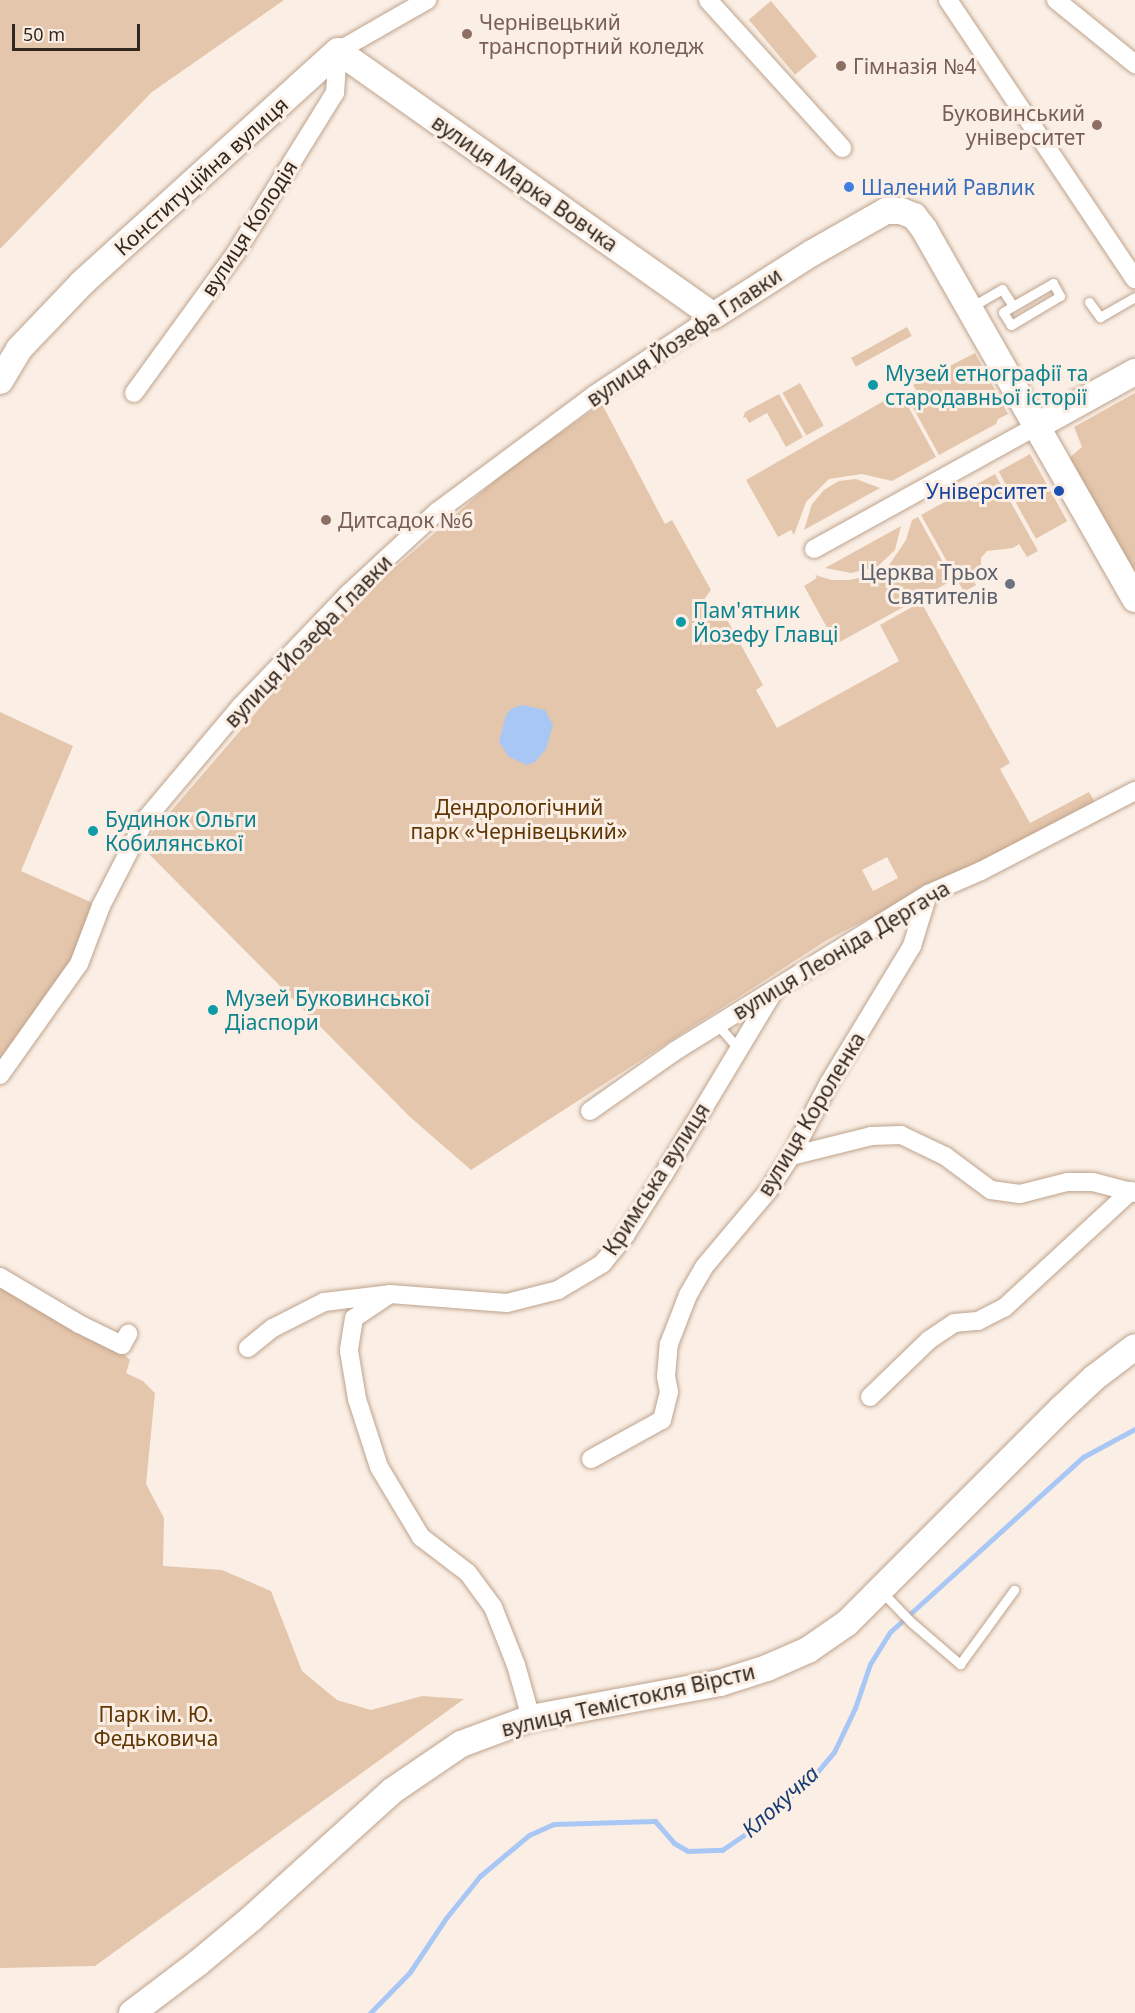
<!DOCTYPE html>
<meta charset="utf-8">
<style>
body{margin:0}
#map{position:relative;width:1135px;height:2013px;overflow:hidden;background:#fbefe5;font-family:"Noto Sans",sans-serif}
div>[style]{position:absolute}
.green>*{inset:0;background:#e4c6ac;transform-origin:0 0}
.water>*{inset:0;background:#a9c7f5}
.stream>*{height:5px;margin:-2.5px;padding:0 2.5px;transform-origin:2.5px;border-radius:2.5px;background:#a9c7f5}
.roads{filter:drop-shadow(0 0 2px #bea38c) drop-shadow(0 0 2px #bea38c)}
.lane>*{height:9px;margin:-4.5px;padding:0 4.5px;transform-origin:4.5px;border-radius:4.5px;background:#fff}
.street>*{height:18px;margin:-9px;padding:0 9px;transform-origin:9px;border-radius:9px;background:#fff}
.secondary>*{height:26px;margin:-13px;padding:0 13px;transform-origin:13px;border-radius:13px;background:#fff}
.dots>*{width:16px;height:16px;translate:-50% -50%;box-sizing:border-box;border:3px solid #fbefe5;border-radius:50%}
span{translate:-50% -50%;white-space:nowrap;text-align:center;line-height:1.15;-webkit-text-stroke:6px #fbefe5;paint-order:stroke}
.education-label{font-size:21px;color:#785e54}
.left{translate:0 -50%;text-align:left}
.right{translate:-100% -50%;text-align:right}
.street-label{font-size:21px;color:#32271e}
.shop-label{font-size:21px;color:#366cbe}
.culture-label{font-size:21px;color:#0d838f}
.transit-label{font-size:21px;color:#164399}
.worship-label{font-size:21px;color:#5b616d}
.park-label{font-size:21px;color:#5f3604}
.water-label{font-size:22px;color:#183d74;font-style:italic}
.scale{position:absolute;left:12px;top:24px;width:128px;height:27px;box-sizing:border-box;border:3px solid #32271e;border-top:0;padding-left:8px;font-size:18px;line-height:21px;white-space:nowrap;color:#32271e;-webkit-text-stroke:4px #fbefe5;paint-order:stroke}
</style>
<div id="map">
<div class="green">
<div style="clip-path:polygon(0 0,284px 0,152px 92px,0 249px)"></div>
<div style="left:771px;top:1px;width:72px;height:29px;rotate:50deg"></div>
<div style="left:907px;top:327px;width:10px;height:64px;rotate:61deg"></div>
<div style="clip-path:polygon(975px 353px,1008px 414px,998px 419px,996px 424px,939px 455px,906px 395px,916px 390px,913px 385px)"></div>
<div style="left:800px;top:383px;width:49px;height:20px;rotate:61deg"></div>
<div style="clip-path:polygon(1135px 393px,1135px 578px,1067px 460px,1082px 447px,1074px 427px)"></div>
<div style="clip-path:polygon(779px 394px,803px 437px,786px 447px,767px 413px,749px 423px,746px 417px,743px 418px,745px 412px)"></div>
<div style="clip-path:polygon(889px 398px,893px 403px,903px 397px,936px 457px,892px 481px,862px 474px,829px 479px,806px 502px,794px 535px,791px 530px,778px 537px,746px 480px)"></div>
<div style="clip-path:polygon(evenodd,602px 404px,665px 524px,672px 520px,711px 590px,705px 598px,715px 615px,724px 614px,763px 685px,756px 690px,777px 728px,899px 661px,880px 625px,921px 602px,1010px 763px,1000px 769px,1030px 823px,1089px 792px,1095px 802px,827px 940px,471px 1170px,410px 1117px,141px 846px,337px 618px,508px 469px,602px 404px,887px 857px,898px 878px,873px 891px,862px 870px,887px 857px)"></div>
<div style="left:1030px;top:454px;width:77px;height:36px;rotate:61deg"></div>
<div style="clip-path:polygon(995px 474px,1038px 551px,1027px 557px,1019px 544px,1013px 548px,987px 551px,981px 558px,981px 570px,971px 576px,976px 585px,964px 592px,921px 515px)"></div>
<div style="clip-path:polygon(856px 479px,880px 488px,804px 530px,812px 504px,824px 490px,839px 481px)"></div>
<div style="clip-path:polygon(918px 517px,953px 580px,836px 644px,804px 586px,817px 578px,815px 575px,832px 580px,848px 580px,865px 577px,887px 568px,906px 540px,912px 520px)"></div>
<div style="clip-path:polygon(901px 526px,895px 550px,877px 567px,851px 573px,825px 568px)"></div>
<div style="clip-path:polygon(0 712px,73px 746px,21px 871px,95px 904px,74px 959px,0 1064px)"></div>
<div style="clip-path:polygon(0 1284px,121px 1351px,130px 1360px,126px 1373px,143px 1381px,155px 1393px,146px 1484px,164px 1518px,163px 1566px,222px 1570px,271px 1591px,302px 1671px,337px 1700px,371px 1710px,422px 1696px,464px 1699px,95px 1966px,0 1968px)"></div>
</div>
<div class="water">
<div style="clip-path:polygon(522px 705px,545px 710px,553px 725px,546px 749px,535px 762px,527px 765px,509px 757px,499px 742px,506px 715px,511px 709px)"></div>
</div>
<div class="stream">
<div style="left:370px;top:2013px;width:57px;rotate:-45.7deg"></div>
<div style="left:410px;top:1972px;width:65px;rotate:-56.3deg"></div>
<div style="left:446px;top:1918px;width:54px;rotate:-51deg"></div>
<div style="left:480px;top:1876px;width:64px;rotate:-39.9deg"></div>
<div style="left:529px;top:1835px;width:27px;rotate:-24deg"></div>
<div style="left:554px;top:1824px;width:101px;rotate:-1.7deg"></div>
<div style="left:655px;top:1821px;width:29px;rotate:49deg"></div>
<div style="left:674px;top:1843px;width:16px;rotate:30deg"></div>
<div style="left:688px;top:1851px;width:34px;rotate:-2deg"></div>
<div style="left:722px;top:1850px;width:46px;rotate:-34.4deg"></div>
<div style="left:760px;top:1824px;width:79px;rotate:-42.4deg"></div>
<div style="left:818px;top:1771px;width:25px;rotate:-50deg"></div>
<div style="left:834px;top:1752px;width:49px;rotate:-64.5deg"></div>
<div style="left:855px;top:1708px;width:46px;rotate:-71.2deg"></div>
<div style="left:870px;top:1664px;width:38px;rotate:-58deg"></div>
<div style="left:890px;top:1632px;width:261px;rotate:-42.2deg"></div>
<div style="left:1083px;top:1457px;width:59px;rotate:-28.3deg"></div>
</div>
<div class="roads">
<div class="lane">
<div style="left:1089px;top:302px;width:19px;rotate:54deg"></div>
<div style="left:1100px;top:317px;width:40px;rotate:-29.7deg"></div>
<div style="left:971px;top:307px;width:36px;rotate:-30deg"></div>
<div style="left:1002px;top:289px;width:20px;rotate:57deg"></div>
<div style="left:1013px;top:306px;width:46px;rotate:-29.9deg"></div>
<div style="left:1053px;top:283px;width:15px;rotate:62deg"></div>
<div style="left:1060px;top:296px;width:57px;rotate:149.4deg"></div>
<div style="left:1011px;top:325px;width:15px;rotate:-122deg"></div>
<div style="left:1003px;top:312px;width:12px;rotate:-31deg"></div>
<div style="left:717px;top:1024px;width:32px;rotate:49deg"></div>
<div style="left:882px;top:1592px;width:42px;rotate:46deg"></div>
<div style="left:911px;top:1622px;width:65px;rotate:40.6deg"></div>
<div style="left:960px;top:1664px;width:92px;rotate:-53.9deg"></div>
</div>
<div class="street">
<div style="left:708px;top:0;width:200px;rotate:47.8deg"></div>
<div style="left:948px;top:0;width:336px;rotate:56.2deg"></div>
<div style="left:1056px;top:0;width:102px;rotate:39deg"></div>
<div style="left:134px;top:393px;width:172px;rotate:-54deg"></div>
<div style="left:235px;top:254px;width:190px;rotate:-58.2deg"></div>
<div style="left:335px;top:93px;width:42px;rotate:-85.9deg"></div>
<div style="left:338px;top:51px;width:103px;rotate:-29.8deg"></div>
<div style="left:814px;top:549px;width:255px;rotate:-28.9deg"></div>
<div style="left:0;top:1075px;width:136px;rotate:-54.6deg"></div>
<div style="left:79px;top:964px;width:62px;rotate:-69.2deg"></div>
<div style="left:101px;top:906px;width:97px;rotate:-62.9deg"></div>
<div style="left:145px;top:820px;width:149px;rotate:-49.9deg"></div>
<div style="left:241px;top:706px;width:155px;rotate:-46.3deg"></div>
<div style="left:348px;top:594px;width:122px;rotate:-42.7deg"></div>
<div style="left:438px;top:511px;width:194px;rotate:-36.6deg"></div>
<div style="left:594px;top:395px;width:143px;rotate:-33.6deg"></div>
<div style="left:590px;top:1111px;width:104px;rotate:-35.2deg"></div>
<div style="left:675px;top:1051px;width:298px;rotate:-31.8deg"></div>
<div style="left:928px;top:894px;width:58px;rotate:-23.5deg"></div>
<div style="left:981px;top:871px;width:174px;rotate:-27.5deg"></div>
<div style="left:791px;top:1156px;width:82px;rotate:-14deg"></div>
<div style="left:871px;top:1136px;width:30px;rotate:-2deg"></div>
<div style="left:901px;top:1135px;width:49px;rotate:25.5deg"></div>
<div style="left:945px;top:1156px;width:57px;rotate:36.5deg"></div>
<div style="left:991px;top:1190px;width:29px;rotate:8deg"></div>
<div style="left:1020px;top:1194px;width:49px;rotate:-14.3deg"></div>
<div style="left:1067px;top:1182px;width:26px"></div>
<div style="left:1093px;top:1182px;width:43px;rotate:14.7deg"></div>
<div style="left:0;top:1277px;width:92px;rotate:30.7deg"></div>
<div style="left:79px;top:1324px;width:48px;rotate:26deg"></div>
<div style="left:122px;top:1345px;width:13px;rotate:-61deg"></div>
<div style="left:387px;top:1296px;width:40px;rotate:146deg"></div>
<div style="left:354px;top:1318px;width:33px;rotate:99deg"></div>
<div style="left:349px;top:1351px;width:49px;rotate:80.5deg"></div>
<div style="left:357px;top:1399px;width:71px;rotate:72.1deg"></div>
<div style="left:379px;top:1467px;width:82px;rotate:59deg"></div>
<div style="left:421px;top:1537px;width:59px;rotate:37.5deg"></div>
<div style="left:468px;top:1573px;width:42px;rotate:53.7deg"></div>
<div style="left:493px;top:1607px;width:62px;rotate:68.4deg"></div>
<div style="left:516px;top:1665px;width:55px;rotate:74.2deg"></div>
<div style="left:248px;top:1348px;width:32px;rotate:-39deg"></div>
<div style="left:273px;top:1328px;width:57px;rotate:-27deg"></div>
<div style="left:324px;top:1302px;width:66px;rotate:-6.9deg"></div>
<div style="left:390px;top:1294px;width:117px;rotate:4.4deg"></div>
<div style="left:507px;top:1303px;width:53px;rotate:-14.3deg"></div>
<div style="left:558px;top:1290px;width:51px;rotate:-30.6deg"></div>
<div style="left:602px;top:1264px;width:38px;rotate:-51deg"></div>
<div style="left:626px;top:1234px;width:71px;rotate:-57.7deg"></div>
<div style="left:664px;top:1174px;width:216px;rotate:-59deg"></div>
<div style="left:870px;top:1397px;width:82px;rotate:-44deg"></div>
<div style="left:929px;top:1340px;width:30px;rotate:-34deg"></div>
<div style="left:954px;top:1323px;width:24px;rotate:-5deg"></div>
<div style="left:978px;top:1321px;width:29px;rotate:-27deg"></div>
<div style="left:1004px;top:1308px;width:173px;rotate:-42.7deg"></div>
<div style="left:591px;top:1459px;width:81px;rotate:-28.8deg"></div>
<div style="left:662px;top:1420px;width:29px;rotate:-76deg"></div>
<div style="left:669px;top:1392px;width:16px;rotate:-101deg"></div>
<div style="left:666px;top:1376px;width:32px;rotate:-85deg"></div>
<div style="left:669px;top:1344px;width:53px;rotate:-68.8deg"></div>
<div style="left:688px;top:1295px;width:32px;rotate:-60deg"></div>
<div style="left:704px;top:1267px;width:99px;rotate:-49.9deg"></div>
<div style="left:768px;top:1191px;width:42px;rotate:-56.7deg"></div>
<div style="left:791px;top:1156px;width:82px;rotate:-62.5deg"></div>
<div style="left:829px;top:1083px;width:160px;rotate:-58.8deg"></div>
<div style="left:912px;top:946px;width:54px;rotate:-72.9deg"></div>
</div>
<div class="secondary">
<div style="left:0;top:381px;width:37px;rotate:-59deg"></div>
<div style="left:19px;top:349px;width:91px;rotate:-46.3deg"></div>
<div style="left:82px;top:283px;width:345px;rotate:-42.2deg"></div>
<div style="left:338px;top:51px;width:459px;rotate:35.2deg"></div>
<div style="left:713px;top:316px;width:117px;rotate:-32.5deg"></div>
<div style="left:812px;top:253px;width:85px;rotate:-29.6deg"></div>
<div style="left:886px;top:211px;width:15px"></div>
<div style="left:901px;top:211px;width:14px;rotate:21deg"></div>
<div style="left:914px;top:216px;width:16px;rotate:52deg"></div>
<div style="left:924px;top:229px;width:426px;rotate:60.3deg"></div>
<div style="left:1037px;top:426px;width:112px;rotate:-28.9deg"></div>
<div style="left:132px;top:2013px;width:83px;rotate:-37.1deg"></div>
<div style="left:198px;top:1963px;width:70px;rotate:-39.8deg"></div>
<div style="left:252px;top:1918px;width:189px;rotate:-42.2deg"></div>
<div style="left:392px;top:1791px;width:83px;rotate:-34.3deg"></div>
<div style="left:461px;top:1744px;width:75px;rotate:-20.4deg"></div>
<div style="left:531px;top:1718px;width:192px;rotate:-10.5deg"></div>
<div style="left:720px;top:1683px;width:49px;rotate:-17.7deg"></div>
<div style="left:767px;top:1668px;width:45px;rotate:-23.7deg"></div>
<div style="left:808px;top:1650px;width:47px;rotate:-34.7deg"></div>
<div style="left:847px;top:1623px;width:303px;rotate:-45deg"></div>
<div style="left:1061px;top:1409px;width:45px;rotate:-43.2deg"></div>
<div style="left:1094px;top:1378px;width:51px;rotate:-37.1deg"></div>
</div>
</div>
<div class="dots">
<div style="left:467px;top:34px;background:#8d6e63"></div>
<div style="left:841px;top:66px;background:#8d6e63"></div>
<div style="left:1097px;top:125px;background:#8d6e63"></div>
<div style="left:849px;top:187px;background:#3f7fe0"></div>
<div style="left:873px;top:385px;background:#0f9aa8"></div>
<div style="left:1059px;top:491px;background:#1a4fb4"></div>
<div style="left:326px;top:520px;background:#8d6e63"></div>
<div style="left:1010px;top:584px;background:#6b7280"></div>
<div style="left:681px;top:622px;background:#0f9aa8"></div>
<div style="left:93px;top:831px;background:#0f9aa8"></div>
<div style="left:213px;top:1010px;background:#0f9aa8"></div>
</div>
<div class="education-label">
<span class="left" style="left:479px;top:34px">Чернівецький<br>транспортний коледж</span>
<span class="left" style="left:853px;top:66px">Гімназія №4</span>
<span class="right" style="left:1085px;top:125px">Буковинський<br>університет</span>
<span class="left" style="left:338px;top:520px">Дитсадок №6</span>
</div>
<div class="street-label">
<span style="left:201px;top:176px;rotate:-42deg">Конституційна вулиця</span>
<span style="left:525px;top:183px;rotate:35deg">вулиця Марка Вовчка</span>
<span style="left:249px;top:228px;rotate:-57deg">вулиця Колодія</span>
<span style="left:684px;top:337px;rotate:-34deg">вулиця Йозефа Главки</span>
<span style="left:308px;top:641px;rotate:-46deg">вулиця Йозефа Главки</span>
<span style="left:841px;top:950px;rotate:-31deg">вулиця Леоніда Дергача</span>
<span style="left:811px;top:1114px;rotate:-59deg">вулиця Короленка</span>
<span style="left:656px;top:1179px;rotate:-57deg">Кримська вулиця</span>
<span style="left:628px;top:1700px;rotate:-13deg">вулиця Темістокля Вірсти</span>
</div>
<div class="shop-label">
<span class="left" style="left:861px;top:187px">Шалений Равлик</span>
</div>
<div class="culture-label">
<span class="left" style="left:885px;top:385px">Музей етнографії та<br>стародавньої історії</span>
<span class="left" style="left:693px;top:622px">Пам'ятник<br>Йозефу Главці</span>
<span class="left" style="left:105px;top:831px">Будинок Ольги<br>Кобилянської</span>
<span class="left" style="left:225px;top:1010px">Музей Буковинської<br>Діаспори</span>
</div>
<div class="transit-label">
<span class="right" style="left:1047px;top:491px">Університет</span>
</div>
<div class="worship-label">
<span class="right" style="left:998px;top:584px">Церква Трьох<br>Святителів</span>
</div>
<div class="park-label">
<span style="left:519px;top:819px">Дендрологічний<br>парк «Чернівецький»</span>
<span style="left:156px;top:1726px">Парк ім. Ю.<br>Федьковича</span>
</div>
<div class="water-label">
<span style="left:780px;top:1801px;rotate:-42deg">Клокучка</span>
</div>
<div class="scale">50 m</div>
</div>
